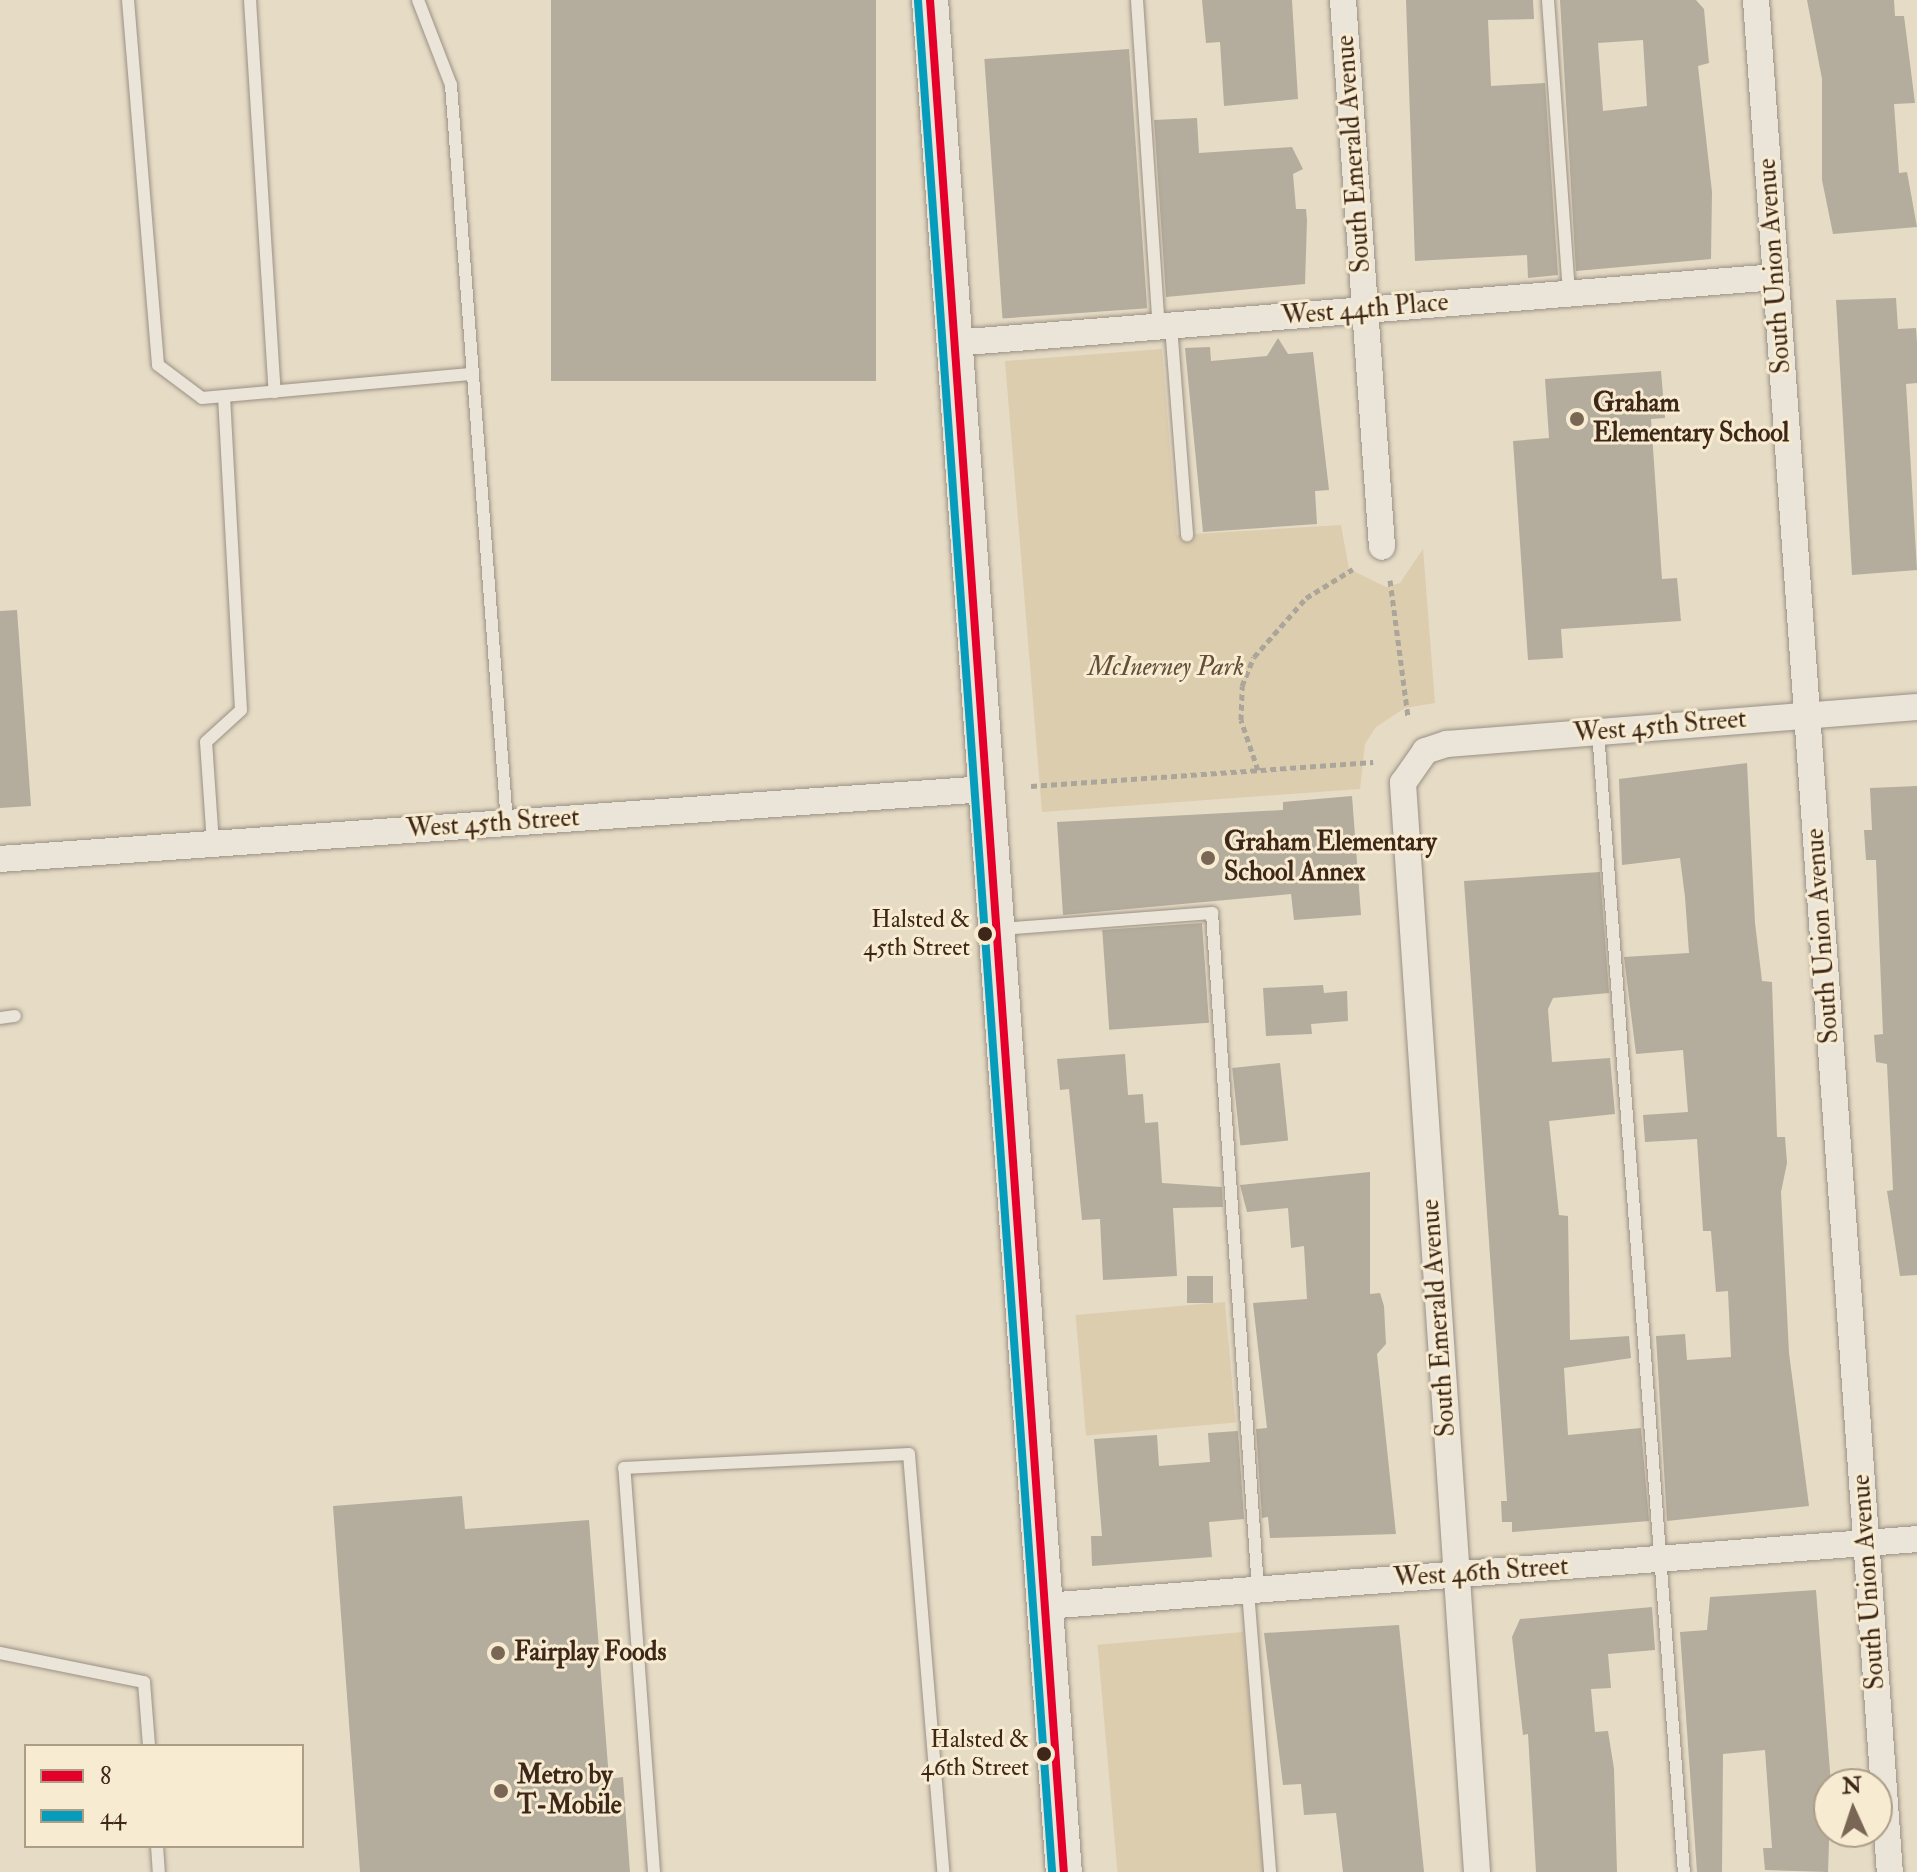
<!DOCTYPE html>
<style>
body{margin:0}
#map{position:relative;width:1917px;height:1872px;overflow:hidden;background:#e6dbc5;font-family:"IM FELL Double Pica",serif}
div>[style]{position:absolute}
.green>*{inset:0;background:#dccdaf;transform-origin:0 0}
.building>*{inset:0;background:#b4ac9c;transform-origin:0 0}
.path>*{height:5px;margin-top:-2.5px;transform-origin:0;background:repeating-linear-gradient(90deg,#aba59a 0 6px,transparent 0 10px)}
.roads{filter:drop-shadow(0 0 2px #9b9184) drop-shadow(0 0 2px #9b9184)}
.service>*{height:12px;margin:-6px;padding:0 6px;transform-origin:6px;border-radius:6px;background:#eae4d9}
.minor>*{height:26px;margin:-13px;padding:0 13px;transform-origin:13px;border-radius:13px;background:#eae4d9}
.secondary>*{height:36px;margin:-18px;padding:0 18px;transform-origin:18px;border-radius:18px;background:#eae4d9}
.bus-1>*{height:8px;margin:-4px;padding:0 4px;transform-origin:4px;border-radius:4px;background:#e4002b}
.bus-2>*{height:8px;margin:-4px;padding:0 4px;transform-origin:4px;border-radius:4px;background:#069cbc}
.dots>*{width:22px;height:22px;translate:-50% -50%;box-sizing:border-box;border:4px solid #f7ebd1;border-radius:50%}
span{translate:-50% -50%;white-space:nowrap;text-align:center;line-height:1.15;-webkit-text-stroke:6px #f7ebd1;paint-order:stroke}
.bus-label{font-size:24px;color:#3e2718}
.right{translate:-100% -50%;text-align:right}
.street-label{font-size:26px;color:#3e2718}
.poi-label{font-size:26px;color:#3e2718;font-weight:700}
.left{translate:0 -50%;text-align:left}
.park-label{font-size:26px;color:#644e39;font-style:italic}
.legend{position:absolute;left:24px;top:1744px;width:280px;height:104px;box-sizing:border-box;background:#f7ebd1;border:2px solid #ad9d87;margin:0;padding:10px 14px;list-style:none;font-size:24px;color:#3e2718}
.legend li{display:flex;align-items:center;gap:16px;height:40px}
.legend b{width:40px;border:2px solid #ad9d87}
.north{position:absolute;left:1813px;top:1768px;width:80px;height:80px;box-sizing:border-box;background:#f7ebd1;border:2px solid #ad9d87;border-radius:50%;rotate:357deg;font-size:22px;font-weight:700;line-height:32px;text-align:center;color:#3e2718}
.north::after{content:'';display:block;margin:auto;width:28px;height:36px;background:#796655;clip-path:polygon(50% 0,100% 100%,50% 72%,0 100%)}
</style>
<div id="map">
<div class="green">
<div style="clip-path:polygon(1162px 349px,1177px 535px,1341px 525px,1349px 569px,1386px 587px,1400px 583px,1423px 549px,1435px 703px,1405px 708px,1376px 727px,1365px 744px,1360px 789px,1042px 812px,1005px 361px)"></div>
<div style="left:1225px;top:1302px;width:121px;height:150px;rotate:85deg"></div>
<div style="left:1243px;top:1632px;width:241px;height:146px;rotate:85deg"></div>
</div>
<div class="building">
<div style="left:551px;top:0;width:325px;height:381px"></div>
<div style="clip-path:polygon(1202px 0,1292px 0,1298px 99px,1224px 106px,1220px 42px,1206px 43px)"></div>
<div style="clip-path:polygon(1406px 0,1533px 0,1534px 19px,1488px 20px,1491px 86px,1545px 83px,1558px 275px,1528px 278px,1527px 255px,1415px 261px)"></div>
<div style="clip-path:polygon(evenodd,1560px 0,1696px 0,1704px 9px,1709px 63px,1698px 66px,1712px 192px,1711px 259px,1576px 271px,1560px 0,1643px 40px,1647px 106px,1603px 111px,1598px 43px,1643px 40px)"></div>
<div style="clip-path:polygon(1807px 0,1894px 0,1895px 16px,1904px 16px,1915px 103px,1894px 104px,1899px 173px,1907px 172px,1917px 227px,1833px 234px,1822px 180px,1822px 79px)"></div>
<div style="left:1129px;top:49px;width:260px;height:145px;rotate:86deg"></div>
<div style="clip-path:polygon(1197px 118px,1199px 153px,1292px 147px,1303px 169px,1293px 174px,1296px 209px,1306px 209px,1307px 220px,1305px 284px,1166px 297px,1154px 120px)"></div>
<div style="clip-path:polygon(1896px 298px,1898px 329px,1916px 328px,1917px 343px,1917px 383px,1906px 384px,1917px 570px,1852px 575px,1836px 300px)"></div>
<div style="clip-path:polygon(1278px 338px,1288px 354px,1313px 352px,1329px 490px,1315px 491px,1317px 524px,1203px 532px,1185px 348px,1210px 347px,1211px 361px,1267px 356px)"></div>
<div style="clip-path:polygon(1661px 371px,1665px 418px,1651px 419px,1662px 579px,1677px 578px,1681px 621px,1561px 629px,1563px 658px,1528px 660px,1513px 441px,1549px 438px,1545px 379px)"></div>
<div style="clip-path:polygon(17px 610px,31px 806px,0 808px,0 611px)"></div>
<div style="clip-path:polygon(1747px 763px,1755px 923px,1762px 981px,1772px 982px,1777px 1137px,1785px 1137px,1787px 1163px,1781px 1192px,1789px 1353px,1809px 1506px,1667px 1521px,1656px 1336px,1685px 1334px,1687px 1360px,1731px 1357px,1728px 1291px,1716px 1292px,1711px 1231px,1703px 1231px,1697px 1139px,1645px 1142px,1643px 1115px,1688px 1112px,1683px 1050px,1636px 1054px,1624px 957px,1689px 953px,1685px 897px,1680px 858px,1622px 865px,1619px 779px)"></div>
<div style="clip-path:polygon(1917px 786px,1917px 1275px,1900px 1276px,1887px 1191px,1893px 1190px,1887px 1064px,1876px 1062px,1874px 1035px,1883px 1034px,1876px 860px,1866px 860px,1864px 830px,1872px 830px,1870px 788px)"></div>
<div style="clip-path:polygon(1352px 796px,1361px 915px,1294px 920px,1291px 894px,1063px 915px,1057px 822px,1283px 810px,1283px 802px)"></div>
<div style="clip-path:polygon(1600px 872px,1609px 993px,1553px 998px,1548px 1009px,1552px 1062px,1610px 1058px,1615px 1114px,1549px 1121px,1559px 1215px,1568px 1216px,1570px 1340px,1629px 1336px,1631px 1358px,1564px 1368px,1568px 1435px,1641px 1428px,1649px 1521px,1512px 1532px,1512px 1522px,1502px 1522px,1501px 1501px,1507px 1501px,1464px 881px)"></div>
<div style="left:1202px;top:923px;width:100px;height:100px;rotate:86deg"></div>
<div style="clip-path:polygon(1323px 985px,1324px 993px,1347px 991px,1348px 1021px,1311px 1024px,1312px 1034px,1266px 1036px,1263px 988px)"></div>
<div style="clip-path:polygon(1125px 1054px,1128px 1095px,1143px 1094px,1145px 1123px,1158px 1122px,1162px 1183px,1222px 1187px,1223px 1207px,1173px 1208px,1177px 1276px,1103px 1280px,1100px 1219px,1082px 1220px,1069px 1089px,1060px 1090px,1057px 1059px)"></div>
<div style="left:1280px;top:1063px;width:78px;height:48px;rotate:84deg"></div>
<div style="clip-path:polygon(1370px 1172px,1370px 1294px,1380px 1293px,1384px 1306px,1386px 1344px,1377px 1354px,1396px 1534px,1270px 1538px,1268px 1517px,1262px 1518px,1256px 1429px,1267px 1428px,1253px 1303px,1307px 1299px,1304px 1246px,1291px 1248px,1288px 1208px,1247px 1212px,1240px 1185px)"></div>
<div style="left:1187px;top:1276px;width:26px;height:27px"></div>
<div style="clip-path:polygon(1238px 1431px,1244px 1519px,1209px 1522px,1212px 1557px,1092px 1566px,1091px 1536px,1102px 1536px,1094px 1439px,1157px 1435px,1159px 1466px,1210px 1462px,1208px 1433px)"></div>
<div style="clip-path:polygon(462px 1496px,465px 1529px,589px 1520px,609px 1779px,623px 1777px,630px 1872px,360px 1872px,333px 1506px)"></div>
<div style="clip-path:polygon(1816px 1590px,1831px 1784px,1828px 1872px,1765px 1870px,1763px 1848px,1772px 1848px,1765px 1750px,1723px 1754px,1722px 1872px,1697px 1872px,1680px 1632px,1707px 1630px,1710px 1597px)"></div>
<div style="clip-path:polygon(1652px 1607px,1655px 1650px,1608px 1654px,1611px 1688px,1591px 1689px,1595px 1732px,1608px 1731px,1614px 1769px,1617px 1872px,1536px 1872px,1528px 1734px,1523px 1735px,1512px 1637px,1520px 1619px)"></div>
<div style="clip-path:polygon(1399px 1625px,1424px 1872px,1343px 1872px,1336px 1813px,1304px 1815px,1301px 1784px,1283px 1785px,1264px 1633px)"></div>
</div>
<div class="path">
<div style="left:1390px;top:580px;width:138px;rotate:82.5deg"></div>
<div style="left:1258px;top:770px;width:53px;rotate:-108.8deg"></div>
<div style="left:1241px;top:720px;width:34px;rotate:-88deg"></div>
<div style="left:1242px;top:686px;width:31px;rotate:-68deg"></div>
<div style="left:1254px;top:657px;width:79px;rotate:-48.6deg"></div>
<div style="left:1306px;top:598px;width:55px;rotate:-31.7deg"></div>
<div style="left:1031px;top:786px;width:343px;rotate:-4deg"></div>
</div>
<div class="roads">
<div class="service">
<div style="left:128px;top:0;width:366px;rotate:85.3deg"></div>
<div style="left:158px;top:365px;width:55px;rotate:36.9deg"></div>
<div style="left:202px;top:398px;width:272px;rotate:-5.1deg"></div>
<div style="left:250px;top:0;width:393px;rotate:86.4deg"></div>
<div style="left:418px;top:0;width:91px;rotate:68.8deg"></div>
<div style="left:451px;top:85px;width:740px;rotate:85.66deg"></div>
<div style="left:1137px;top:0;width:328px;rotate:86.2deg"></div>
<div style="left:1548px;top:0;width:294px;rotate:85.9deg"></div>
<div style="left:1171px;top:326px;width:210px;rotate:85.6deg"></div>
<div style="left:1598px;top:732px;width:1143px;rotate:85.69deg"></div>
<div style="left:213px;top:844px;width:102px;rotate:-93.9deg"></div>
<div style="left:206px;top:742px;width:47px;rotate:-42.4deg"></div>
<div style="left:241px;top:710px;width:314px;rotate:-93.1deg"></div>
<div style="left:1000px;top:929px;width:213px;rotate:-4.3deg"></div>
<div style="left:1212px;top:913px;width:679px;rotate:86.11deg"></div>
<div style="left:0;top:1018px;width:15px;rotate:-8deg"></div>
<div style="left:1248px;top:1591px;width:282px;rotate:85.5deg"></div>
<div style="left:0;top:1653px;width:147px;rotate:11.4deg"></div>
<div style="left:144px;top:1682px;width:64px;rotate:85.5deg"></div>
<div style="left:157px;top:1846px;width:26px;rotate:86deg"></div>
<div style="left:654px;top:1872px;width:405px;rotate:-94.2deg"></div>
<div style="left:624px;top:1468px;width:285px;rotate:-2.8deg"></div>
<div style="left:909px;top:1454px;width:419px;rotate:85.3deg"></div>
</div>
<div class="minor">
<div style="left:1343px;top:0;width:548px;rotate:85.92deg"></div>
<div style="left:1756px;top:0;width:1877px;rotate:85.91deg"></div>
<div style="left:954px;top:343px;width:825px;rotate:-4.59deg"></div>
<div style="left:0;top:859px;width:989px;rotate:-4.06deg"></div>
<div style="left:1045px;top:1606px;width:875px;rotate:-4.39deg"></div>
<div style="left:1477px;top:1872px;width:1092px;rotate:-93.89deg"></div>
<div style="left:1403px;top:783px;width:39px;rotate:-55deg"></div>
<div style="left:1425px;top:751px;width:23px;rotate:-18deg"></div>
<div style="left:1447px;top:744px;width:471px;rotate:-4.5deg"></div>
</div>
<div class="secondary">
<div style="left:930px;top:0;width:1877px;rotate:85.91deg"></div>
</div>
</div>
<div class="bus-1">
<div style="left:930px;top:0;width:1877px;rotate:85.91deg"></div>
</div>
<div class="bus-2">
<div style="left:918px;top:1px;width:1876px;rotate:85.9deg"></div>
</div>
<div class="dots">
<div style="left:1577px;top:419px;background:#796655"></div>
<div style="left:1208px;top:858px;background:#796655"></div>
<div style="left:985px;top:934px;background:#3e2718"></div>
<div style="left:498px;top:1653px;background:#796655"></div>
<div style="left:1044px;top:1754px;background:#3e2718"></div>
<div style="left:501px;top:1791px;background:#796655"></div>
</div>
<div class="bus-label">
<span class="right" style="left:970px;top:934px">Halsted &amp;<br>45th Street</span>
<span class="right" style="left:1029px;top:1754px">Halsted &amp;<br>46th Street</span>
</div>
<div class="street-label">
<span style="left:1354px;top:154px;rotate:-94deg">South Emerald Avenue</span>
<span style="left:1775px;top:266px;rotate:-94deg">South Union Avenue</span>
<span style="left:1365px;top:310px;rotate:-5deg">West 44th Place</span>
<span style="left:1660px;top:727px;rotate:-5deg">West 45th Street</span>
<span style="left:493px;top:824px;rotate:-4deg">West 45th Street</span>
<span style="left:1823px;top:936px;rotate:-94deg">South Union Avenue</span>
<span style="left:1439px;top:1318px;rotate:-94deg">South Emerald Avenue</span>
<span style="left:1481px;top:1573px;rotate:-4deg">West 46th Street</span>
<span style="left:1869px;top:1582px;rotate:-94deg">South Union Avenue</span>
</div>
<div class="poi-label">
<span class="left" style="left:1593px;top:419px">Graham<br>Elementary School</span>
<span class="left" style="left:1224px;top:858px">Graham Elementary<br>School Annex</span>
<span class="left" style="left:514px;top:1653px">Fairplay Foods</span>
<span class="left" style="left:517px;top:1791px">Metro by<br>T-Mobile</span>
</div>
<div class="park-label">
<span style="left:1166px;top:668px">McInerney Park</span>
</div>
<ul class="legend">
<li><b style="height:10px;background:#e4002b"></b>8</li>
<li><b style="height:10px;background:#069cbc"></b>44</li>
</ul>
<div class="north">N</div>
</div>
